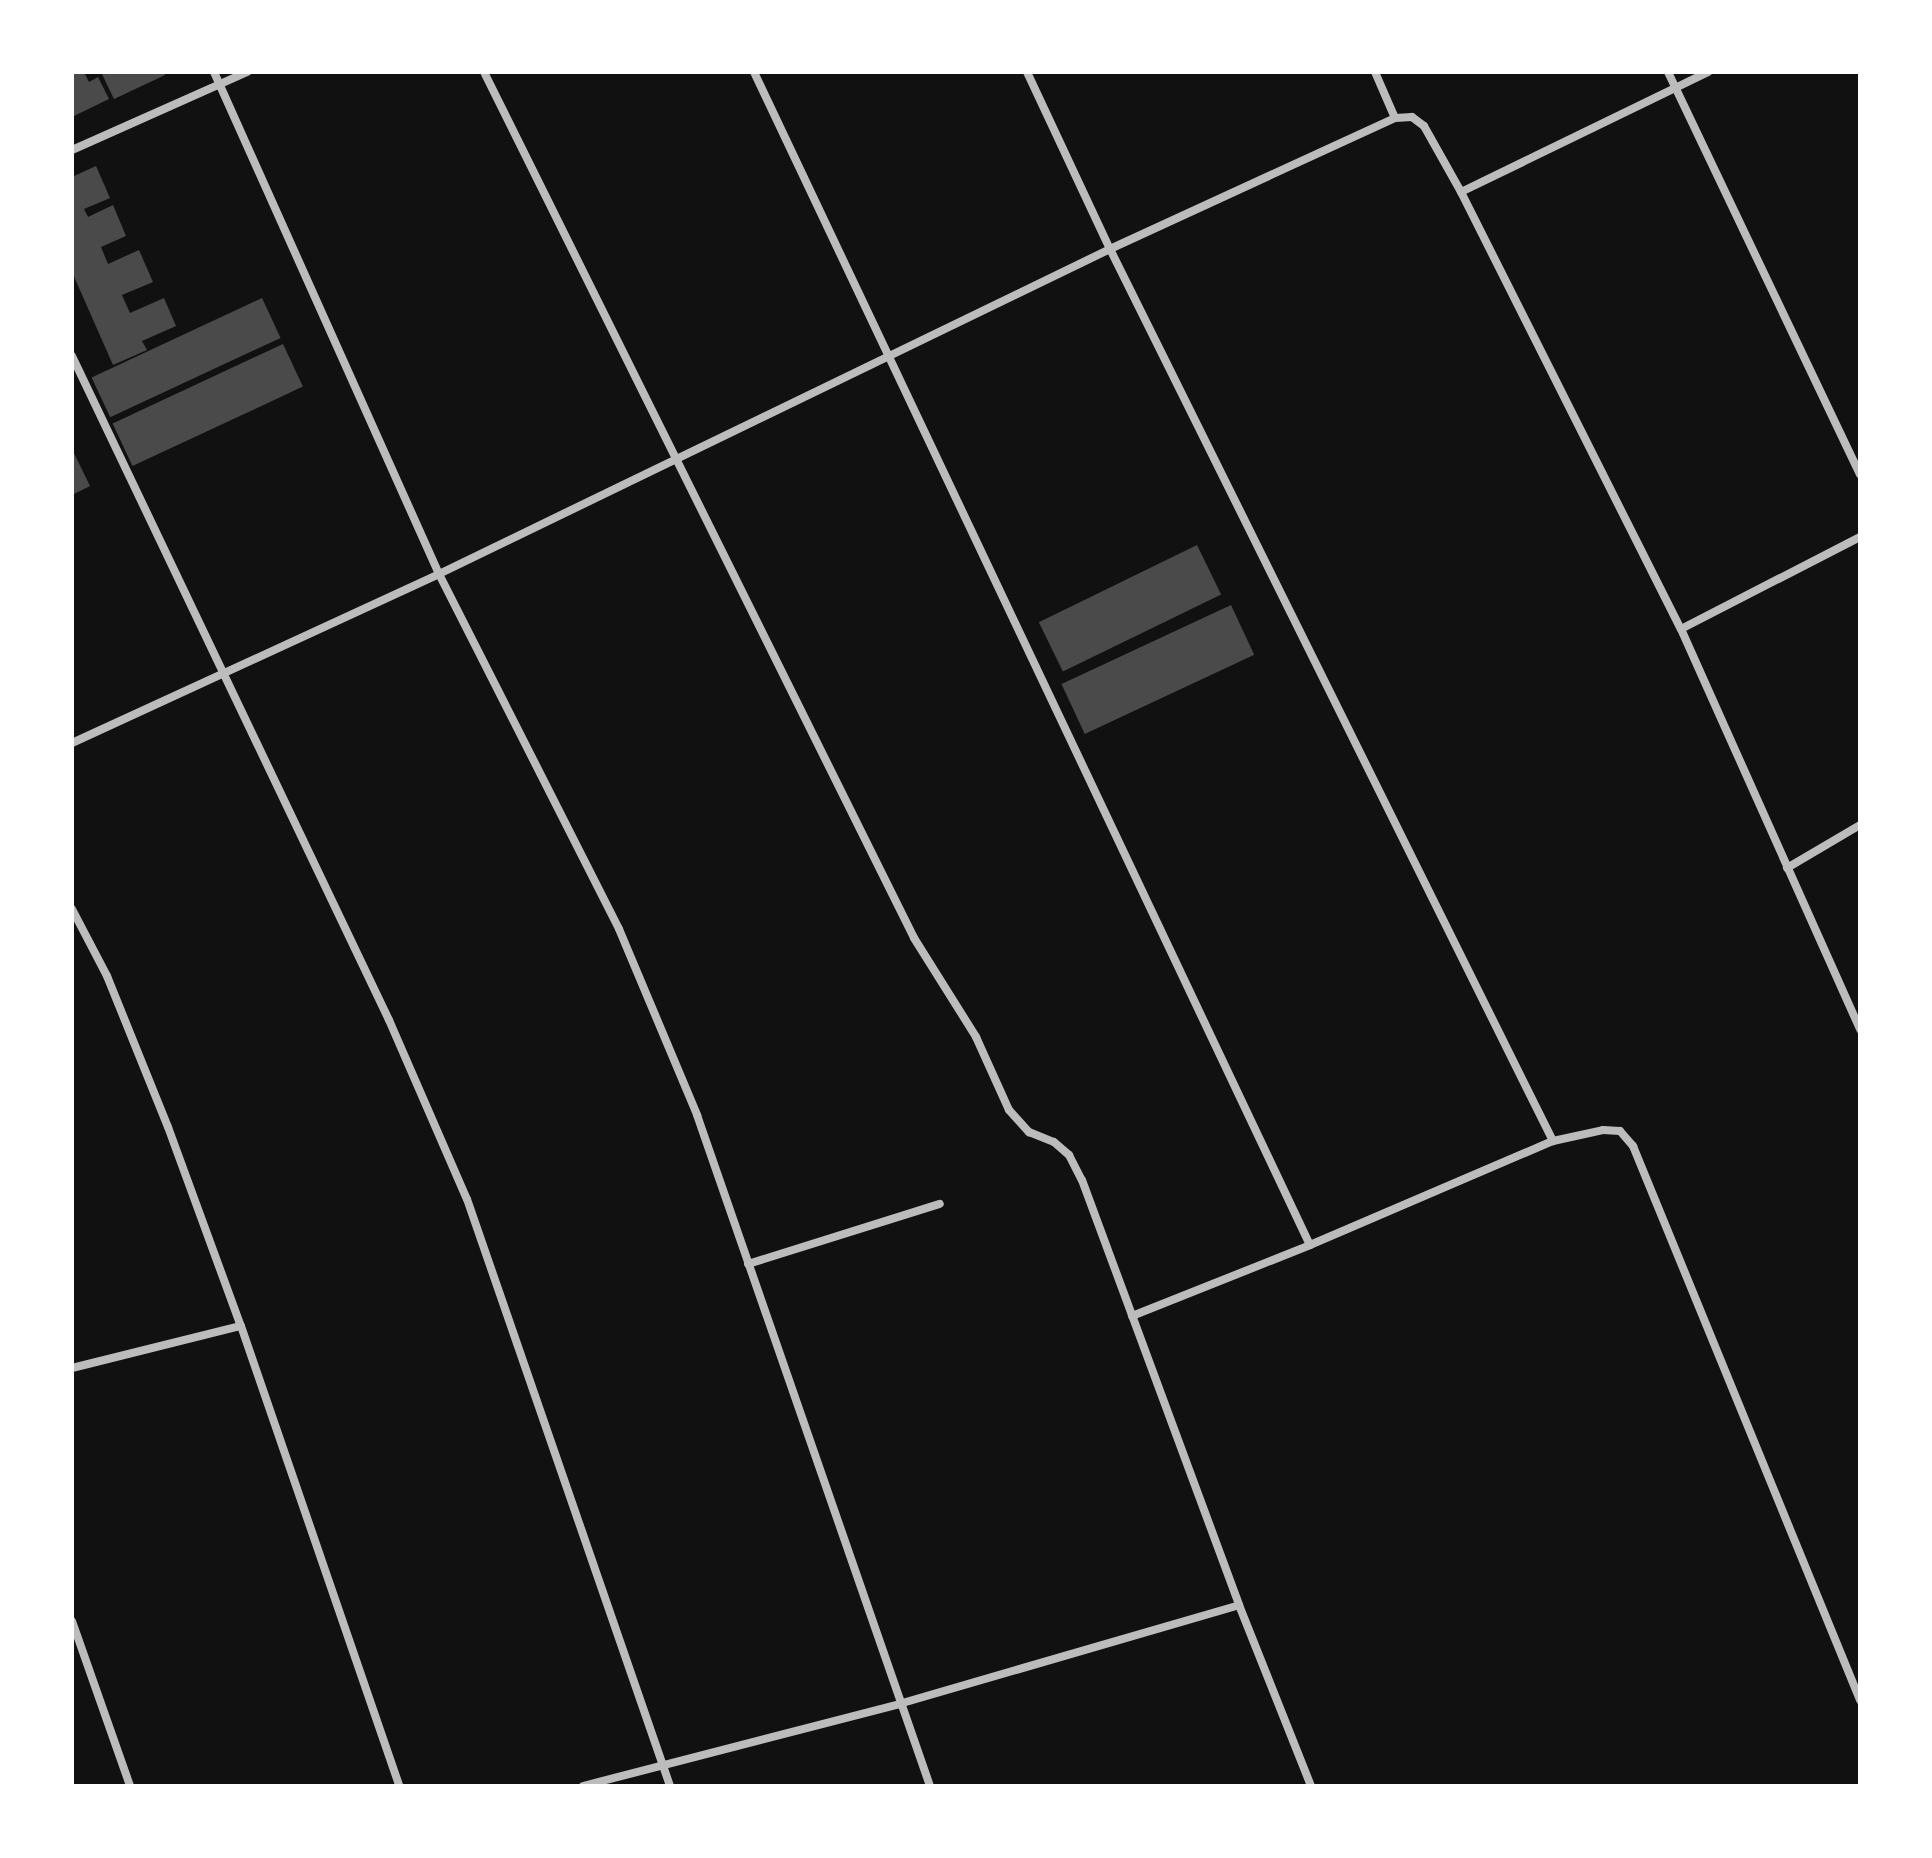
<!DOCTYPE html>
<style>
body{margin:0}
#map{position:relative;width:1932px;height:1858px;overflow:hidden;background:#111;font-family:Mulish,sans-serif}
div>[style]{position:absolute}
.building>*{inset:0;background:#4a4a4a;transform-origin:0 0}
.minor>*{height:8px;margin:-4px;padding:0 4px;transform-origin:4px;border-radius:4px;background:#bcbcbc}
span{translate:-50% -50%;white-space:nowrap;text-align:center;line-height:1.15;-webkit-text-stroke:6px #fff;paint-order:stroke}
.frame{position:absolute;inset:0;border:74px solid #fff;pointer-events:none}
</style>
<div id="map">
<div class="building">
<div style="clip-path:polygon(72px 72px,84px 72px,89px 82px,98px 77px,109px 99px,74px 116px)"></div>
<div style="clip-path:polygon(101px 72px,163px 72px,165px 75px,114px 99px)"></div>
<div style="clip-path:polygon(96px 166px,110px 198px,84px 209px,88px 217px,113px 205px,126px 236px,101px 247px,108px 264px,139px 250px,153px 282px,122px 295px,130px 313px,164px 298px,176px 326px,142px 341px,147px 350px,113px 365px,72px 272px,72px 177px)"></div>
<div style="left:262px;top:298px;width:44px;height:188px;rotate:65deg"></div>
<div style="left:283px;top:344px;width:47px;height:188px;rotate:65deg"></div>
<div style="clip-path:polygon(72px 449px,90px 486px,72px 495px)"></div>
<div style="left:1197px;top:545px;width:55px;height:176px;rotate:64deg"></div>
<div style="left:1231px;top:605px;width:55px;height:187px;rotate:65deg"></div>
</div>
<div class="minor">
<div style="left:214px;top:72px;width:550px;rotate:65.86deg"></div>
<div style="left:439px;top:574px;width:398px;rotate:63.1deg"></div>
<div style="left:619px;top:929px;width:202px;rotate:67.2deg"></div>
<div style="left:697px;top:1115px;width:710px;rotate:70.85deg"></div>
<div style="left:484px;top:72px;width:967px;rotate:63.59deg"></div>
<div style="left:914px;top:938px;width:117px;rotate:57.9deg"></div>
<div style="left:976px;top:1037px;width:80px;rotate:65.7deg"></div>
<div style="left:1009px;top:1110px;width:30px;rotate:48deg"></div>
<div style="left:1029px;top:1132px;width:27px;rotate:22deg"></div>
<div style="left:1054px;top:1142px;width:20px;rotate:41deg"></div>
<div style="left:1069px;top:1155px;width:28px;rotate:63deg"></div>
<div style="left:1082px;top:1180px;width:453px;rotate:69.7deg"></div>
<div style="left:1239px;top:1605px;width:195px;rotate:68.3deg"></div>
<div style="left:754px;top:72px;width:1298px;rotate:64.64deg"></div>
<div style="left:1027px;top:72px;width:195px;rotate:64.9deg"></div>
<div style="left:1110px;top:249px;width:996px;rotate:63.59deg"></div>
<div style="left:1375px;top:72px;width:50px;rotate:66.5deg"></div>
<div style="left:1668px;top:72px;width:446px;rotate:64.5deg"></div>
<div style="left:72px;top:150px;width:192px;rotate:-24deg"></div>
<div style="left:1461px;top:192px;width:275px;rotate:-25.9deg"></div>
<div style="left:72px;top:356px;width:736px;rotate:64.48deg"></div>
<div style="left:389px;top:1020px;width:195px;rotate:66.5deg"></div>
<div style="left:467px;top:1199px;width:621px;rotate:70.92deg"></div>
<div style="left:1681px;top:629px;width:201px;rotate:-27.2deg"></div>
<div style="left:72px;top:743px;width:404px;rotate:-24.7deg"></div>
<div style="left:439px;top:574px;width:746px;rotate:-25.84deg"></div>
<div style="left:1110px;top:249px;width:314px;rotate:-24.7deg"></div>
<div style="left:1395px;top:118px;width:17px;rotate:-3deg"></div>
<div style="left:1412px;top:117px;width:15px;rotate:37deg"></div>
<div style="left:1424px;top:126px;width:76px;rotate:60.7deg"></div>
<div style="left:1461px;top:192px;width:489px;rotate:63.3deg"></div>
<div style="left:1681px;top:629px;width:439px;rotate:65.9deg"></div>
<div style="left:1787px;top:868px;width:85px;rotate:-30.5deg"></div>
<div style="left:72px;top:909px;width:76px;rotate:62.4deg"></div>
<div style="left:107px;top:976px;width:163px;rotate:68deg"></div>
<div style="left:168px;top:1127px;width:212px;rotate:69.9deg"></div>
<div style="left:241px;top:1326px;width:486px;rotate:71deg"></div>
<div style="left:748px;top:1264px;width:201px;rotate:-17.4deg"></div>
<div style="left:1132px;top:1316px;width:192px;rotate:-21.7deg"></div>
<div style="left:1310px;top:1245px;width:264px;rotate:-23.2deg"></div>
<div style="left:1553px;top:1141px;width:51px;rotate:-12.4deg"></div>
<div style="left:1603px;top:1130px;width:17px;rotate:3deg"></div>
<div style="left:1620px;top:1131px;width:20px;rotate:49deg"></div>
<div style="left:1633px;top:1146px;width:599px;rotate:67.72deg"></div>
<div style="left:72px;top:1368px;width:174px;rotate:-14deg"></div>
<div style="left:72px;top:1621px;width:175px;rotate:70.6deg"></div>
<div style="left:583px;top:1786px;width:326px;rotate:-14.5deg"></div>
<div style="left:899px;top:1704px;width:354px;rotate:-16.2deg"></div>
</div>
<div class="frame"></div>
</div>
